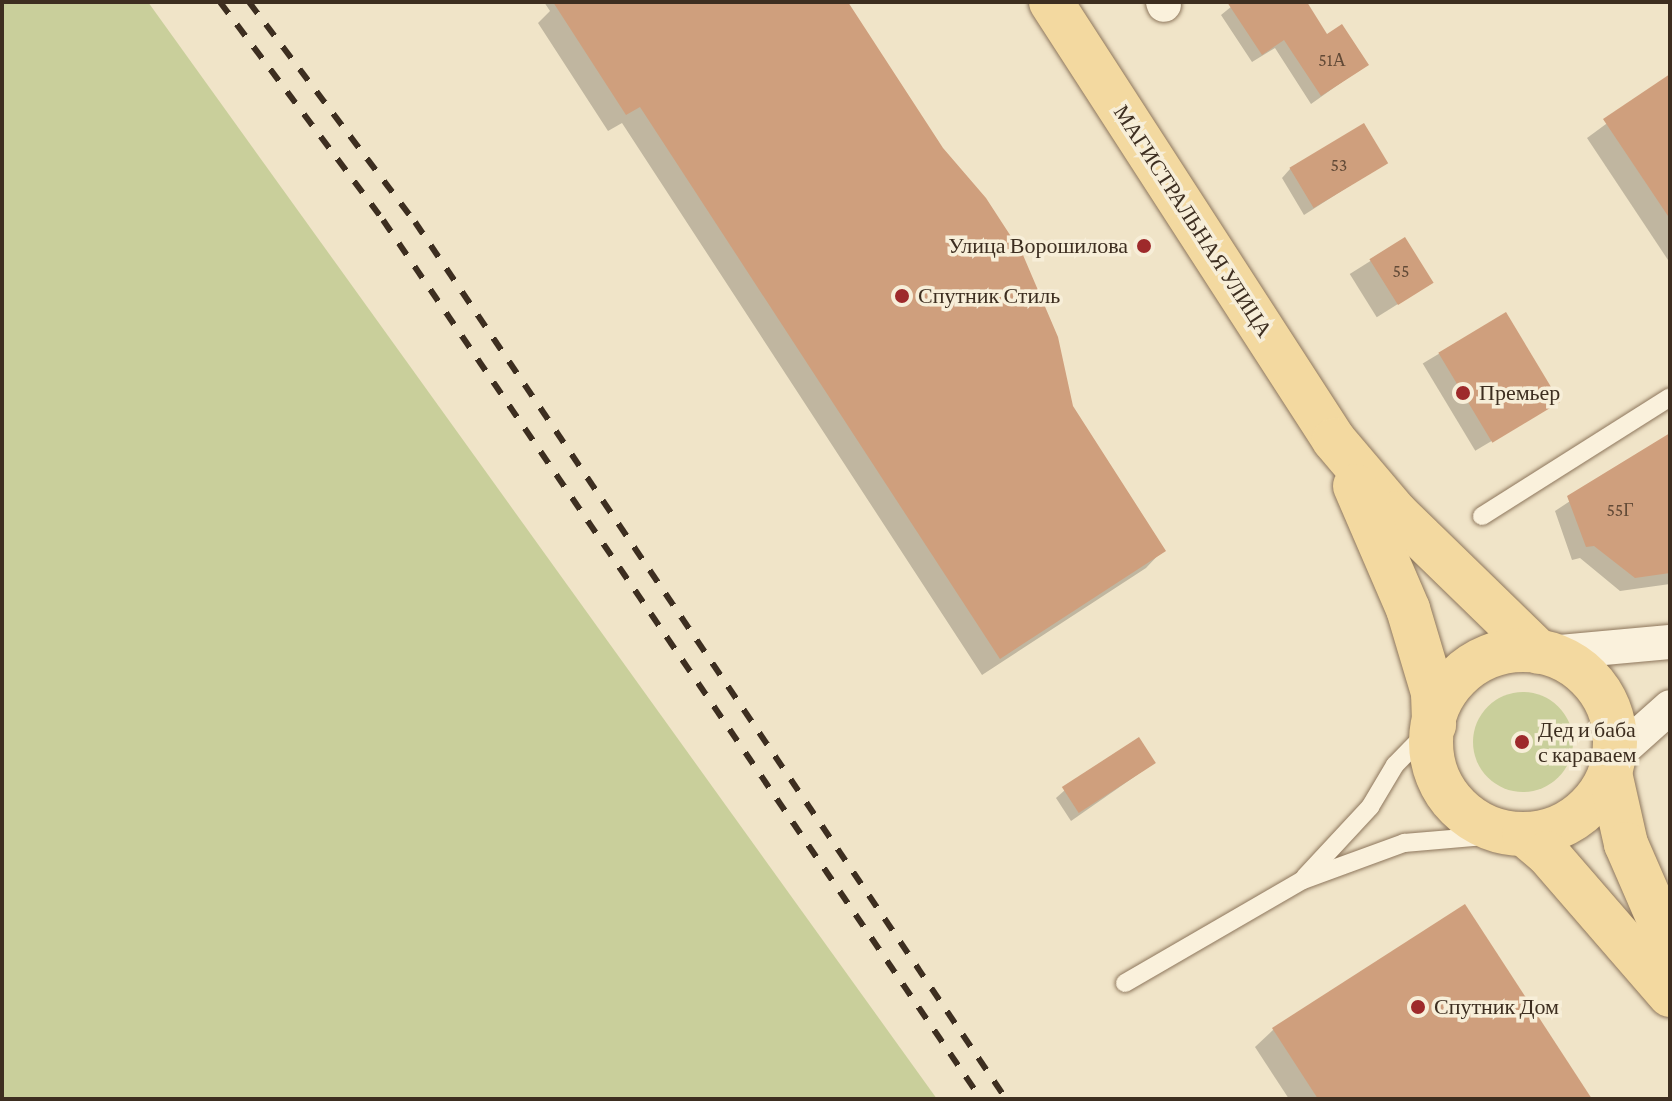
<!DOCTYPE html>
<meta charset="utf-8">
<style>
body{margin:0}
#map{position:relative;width:1672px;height:1101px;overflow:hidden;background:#f0e4c8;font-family:"Crimson Pro",serif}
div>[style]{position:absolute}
.green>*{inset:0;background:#c9cf9b}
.round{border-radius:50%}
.shadow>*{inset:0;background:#0003;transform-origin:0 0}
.building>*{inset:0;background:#cf9f7d;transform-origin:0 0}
.roads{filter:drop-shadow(0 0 2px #8d765c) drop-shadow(0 0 2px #8d765c)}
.service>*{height:18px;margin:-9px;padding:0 9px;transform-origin:9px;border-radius:9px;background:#faf1dc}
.minor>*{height:34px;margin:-17px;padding:0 17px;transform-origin:17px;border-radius:17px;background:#faf1dc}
.primary>*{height:44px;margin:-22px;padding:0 22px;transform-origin:22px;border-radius:22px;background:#f3d9a0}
.primary>.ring{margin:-22px;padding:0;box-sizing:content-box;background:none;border:44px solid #f3d9a0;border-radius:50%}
.rail>*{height:6px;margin-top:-3px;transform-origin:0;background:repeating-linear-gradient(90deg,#3d2e20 0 14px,transparent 0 28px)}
.dots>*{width:22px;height:22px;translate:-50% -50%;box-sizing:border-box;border:4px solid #f7eed8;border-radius:50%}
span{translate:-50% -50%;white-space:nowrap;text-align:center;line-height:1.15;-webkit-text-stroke:7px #f7eed8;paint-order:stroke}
.number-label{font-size:18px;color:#624a37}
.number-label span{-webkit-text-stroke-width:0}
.street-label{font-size:22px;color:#3d2e20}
.poi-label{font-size:22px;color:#3d2e20}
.right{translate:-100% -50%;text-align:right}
.left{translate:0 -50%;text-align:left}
.frame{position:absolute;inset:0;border:4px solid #3d2e20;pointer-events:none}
</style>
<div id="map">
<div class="green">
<div style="clip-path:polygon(2px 2px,148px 2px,937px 1099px,2px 1099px)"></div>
<div class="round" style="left:1473px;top:692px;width:100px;height:100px"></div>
</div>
<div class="shadow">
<div style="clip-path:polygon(544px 2px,846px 2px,1071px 407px,1163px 550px,1146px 568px,982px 675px,622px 123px,608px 131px,538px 23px,550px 11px)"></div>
<div style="clip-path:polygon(1237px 2px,1304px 2px,1327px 37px,1366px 65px,1311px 104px,1275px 48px,1252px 62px,1221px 15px)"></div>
<div style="clip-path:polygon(1670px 77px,1670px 263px,1587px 138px)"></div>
<div style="clip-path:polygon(1385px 163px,1304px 215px,1282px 178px,1290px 169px)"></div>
<div style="left:1404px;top:240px;width:51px;height:64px;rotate:58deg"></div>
<div style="left:1505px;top:314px;width:102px;height:96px;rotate:59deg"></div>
<div style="clip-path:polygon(1670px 435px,1670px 584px,1620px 591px,1580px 558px,1572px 560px,1555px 511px)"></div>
<div style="clip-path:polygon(1154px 763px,1071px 821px,1056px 798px,1065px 790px)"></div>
<div style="clip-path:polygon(1465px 907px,1590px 1099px,1289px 1099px,1255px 1047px,1273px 1030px)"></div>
</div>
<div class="building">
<div style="clip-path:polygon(553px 2px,848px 2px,943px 148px,986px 198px,1023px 255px,1058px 337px,1073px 406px,1166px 551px,1000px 659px,640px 107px,626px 115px)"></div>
<div style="clip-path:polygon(1227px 2px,1307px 2px,1327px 34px,1342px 24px,1369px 65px,1321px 96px,1284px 40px,1262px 55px)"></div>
<div style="clip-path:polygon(1670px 74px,1670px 219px,1603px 119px)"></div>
<div style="left:1364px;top:123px;width:47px;height:87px;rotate:59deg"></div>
<div style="left:1405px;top:237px;width:54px;height:42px;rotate:58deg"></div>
<div style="left:1506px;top:312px;width:105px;height:79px;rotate:59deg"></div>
<div style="clip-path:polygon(1670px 433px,1670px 573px,1635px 578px,1594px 546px,1586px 547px,1567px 496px)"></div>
<div style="left:1139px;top:737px;width:31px;height:92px;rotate:57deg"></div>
<div style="clip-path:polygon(1465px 904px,1592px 1099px,1318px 1099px,1272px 1028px)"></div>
</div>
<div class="roads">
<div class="service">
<div style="left:1482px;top:516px;width:222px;rotate:-32.3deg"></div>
<div style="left:1305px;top:877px;width:96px;rotate:-47.1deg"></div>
<div style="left:1370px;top:807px;width:49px;rotate:-59.2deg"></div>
<div style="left:1395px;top:765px;width:56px;rotate:-45.7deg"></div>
<div style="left:1125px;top:983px;width:206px;rotate:-30.1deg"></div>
<div style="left:1303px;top:880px;width:108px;rotate:-20.1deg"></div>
<div style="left:1404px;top:843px;width:104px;rotate:-4.9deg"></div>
</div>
<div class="minor">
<div style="left:1163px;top:2px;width:3px;rotate:72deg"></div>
<div style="left:1549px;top:653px;width:121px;rotate:-5.2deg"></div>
<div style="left:1613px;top:758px;width:76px;rotate:-41.8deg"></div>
</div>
<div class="primary">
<div style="left:1051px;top:2px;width:521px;rotate:57.13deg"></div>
<div style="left:1334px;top:440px;width:96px;rotate:49.7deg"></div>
<div style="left:1396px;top:513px;width:199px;rotate:44.2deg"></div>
<div style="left:1355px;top:486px;width:134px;rotate:66.7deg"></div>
<div style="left:1408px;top:609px;width:88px;rotate:73.4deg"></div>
<div style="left:1433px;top:693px;width:32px;rotate:88deg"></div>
<div class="ring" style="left:1431px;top:650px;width:140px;height:140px"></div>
<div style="left:1610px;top:773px;width:73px;rotate:77.3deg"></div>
<div style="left:1626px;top:844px;width:110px;rotate:66.5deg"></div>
<div style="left:1524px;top:834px;width:30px;rotate:40deg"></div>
<div style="left:1547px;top:853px;width:188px;rotate:49.1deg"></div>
</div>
</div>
<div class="rail">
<div style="left:220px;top:2px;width:272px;rotate:53.2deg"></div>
<div style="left:383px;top:220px;width:1063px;rotate:55.77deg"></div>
<div style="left:249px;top:2px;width:276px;rotate:53deg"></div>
<div style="left:415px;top:222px;width:1058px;rotate:56.02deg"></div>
</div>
<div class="dots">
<div style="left:1144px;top:246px;background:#9e2a2b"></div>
<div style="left:902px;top:296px;background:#9e2a2b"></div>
<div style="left:1463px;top:393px;background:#9e2a2b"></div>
<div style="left:1522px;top:742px;background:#9e2a2b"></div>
<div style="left:1418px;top:1007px;background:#9e2a2b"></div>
</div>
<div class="number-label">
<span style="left:1332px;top:60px">51А</span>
<span style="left:1339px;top:165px">53</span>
<span style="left:1401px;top:271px">55</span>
<span style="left:1620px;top:510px">55Г</span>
</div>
<div class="street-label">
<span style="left:1193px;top:221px;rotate:57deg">МАГИСТРАЛЬНАЯ УЛИЦА</span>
</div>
<div class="poi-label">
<span class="right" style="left:1128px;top:246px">Улица Ворошилова</span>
<span class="left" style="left:918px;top:296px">Спутник Стиль</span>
<span class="left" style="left:1479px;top:393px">Премьер</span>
<span class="left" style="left:1538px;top:742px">Дед и баба<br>с караваем</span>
<span class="left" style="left:1434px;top:1007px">Спутник Дом</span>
</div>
<div class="frame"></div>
</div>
